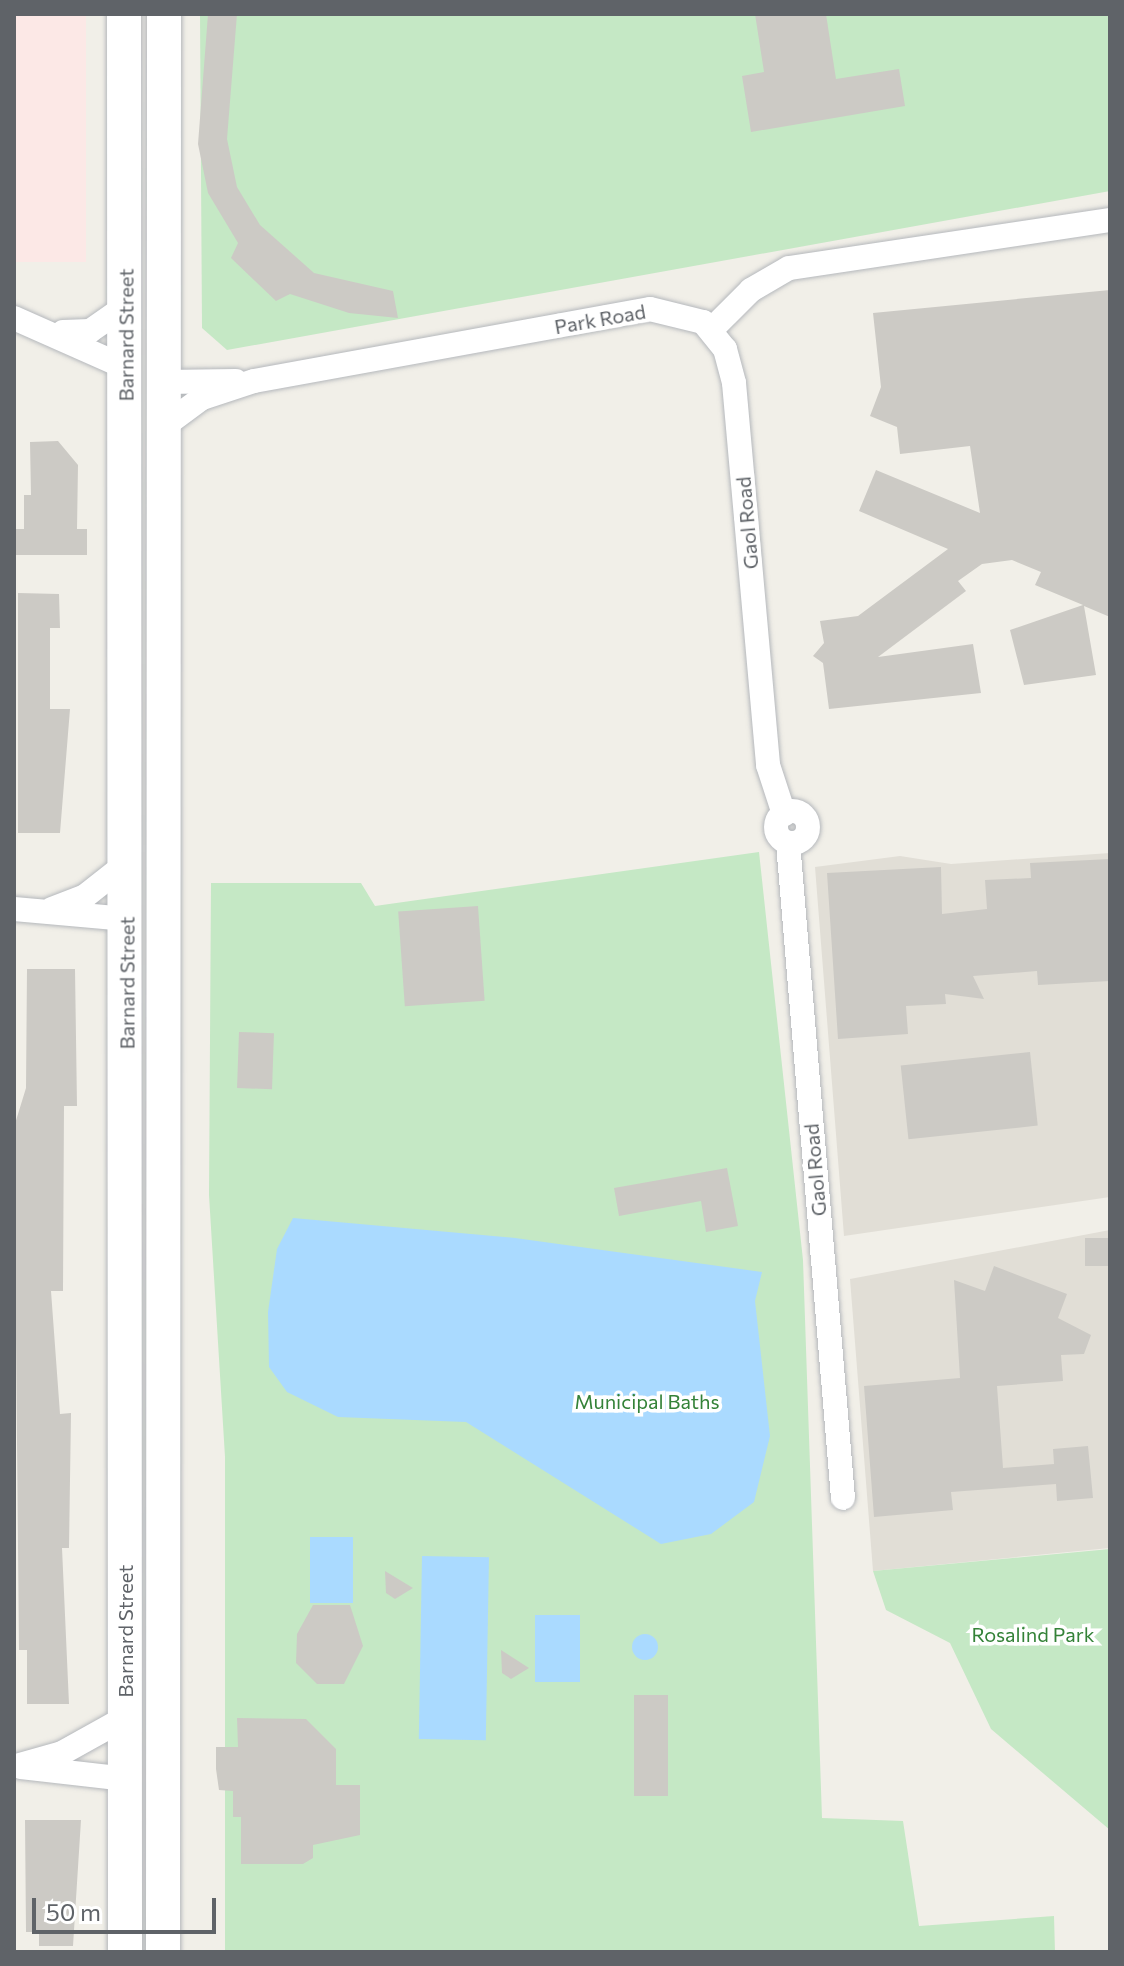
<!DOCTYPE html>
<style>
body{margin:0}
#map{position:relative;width:1124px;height:1966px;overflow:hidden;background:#f1efe8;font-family:Commissioner,sans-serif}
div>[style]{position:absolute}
.education>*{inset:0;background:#e1ded6}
.medical>*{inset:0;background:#fce8e6;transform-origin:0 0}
.green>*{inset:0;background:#c5e8c5}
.water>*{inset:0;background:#aadaff;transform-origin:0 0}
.round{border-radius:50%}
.building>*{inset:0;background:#cccac5;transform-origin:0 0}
.roads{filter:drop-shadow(0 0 2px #b5b8bc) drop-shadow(0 0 2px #b5b8bc)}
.street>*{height:24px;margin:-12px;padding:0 12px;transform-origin:12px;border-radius:12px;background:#fff}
.street>.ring{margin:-12px;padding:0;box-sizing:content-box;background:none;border:24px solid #fff;border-radius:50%}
.secondary>*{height:34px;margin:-17px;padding:0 17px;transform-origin:17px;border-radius:17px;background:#fff}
span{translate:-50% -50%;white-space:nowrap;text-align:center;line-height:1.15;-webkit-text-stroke:7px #fff;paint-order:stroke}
.street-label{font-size:20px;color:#5f6368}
.park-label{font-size:20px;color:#348238}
.frame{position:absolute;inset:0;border:16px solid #5f6368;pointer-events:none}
.scale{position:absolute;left:32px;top:1898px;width:184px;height:36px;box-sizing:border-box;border:4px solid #5f6368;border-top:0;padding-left:10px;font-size:24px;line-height:28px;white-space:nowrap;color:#5f6368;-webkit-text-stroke:6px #fff;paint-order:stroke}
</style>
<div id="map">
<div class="education">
<div style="clip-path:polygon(1110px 853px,1110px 1197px,844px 1236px,815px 867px,900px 856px,951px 864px)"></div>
<div style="clip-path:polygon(1110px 1230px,1110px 1548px,873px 1571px,850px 1279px)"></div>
</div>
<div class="medical">
<div style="left:14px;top:14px;width:72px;height:248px"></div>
</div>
<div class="green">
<div style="clip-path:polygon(200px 14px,1110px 14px,1110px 191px,227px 350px,202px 328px)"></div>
<div style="clip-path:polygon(759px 852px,803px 1260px,822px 1818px,903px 1821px,919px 1926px,1054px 1916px,1055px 1952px,225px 1952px,225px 1457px,209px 1195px,211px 883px,361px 883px,375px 906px)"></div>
<div style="clip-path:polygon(1110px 1549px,1110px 1830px,991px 1729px,950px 1643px,886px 1610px,873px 1571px)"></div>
</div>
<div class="water">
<div style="clip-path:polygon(293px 1218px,515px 1238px,762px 1272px,755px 1301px,770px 1436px,754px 1502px,711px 1534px,661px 1544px,466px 1422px,338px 1417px,287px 1392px,269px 1367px,268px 1312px,277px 1249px)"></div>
<div style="left:310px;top:1537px;width:43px;height:66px"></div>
<div style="left:422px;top:1556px;width:67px;height:183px;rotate:1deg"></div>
<div style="left:535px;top:1615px;width:45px;height:67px"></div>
<div class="round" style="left:632px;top:1634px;width:26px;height:26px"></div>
</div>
<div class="building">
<div style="clip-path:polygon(208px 14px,237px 14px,227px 139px,237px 187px,260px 225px,314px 273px,393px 291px,398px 318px,349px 313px,290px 294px,276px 301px,231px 258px,238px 243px,208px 193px,198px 144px)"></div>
<div style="clip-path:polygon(755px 14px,826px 14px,836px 79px,899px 69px,905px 106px,751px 132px,742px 76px,764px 72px)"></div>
<div style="clip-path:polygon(1110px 290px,1110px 617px,1084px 606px,1096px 675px,1024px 685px,1010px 630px,1083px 605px,1035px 585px,1041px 572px,1012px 560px,982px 564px,958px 581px,966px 591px,878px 657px,973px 644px,981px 693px,829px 709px,823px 663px,813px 656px,824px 643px,820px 621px,858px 616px,948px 549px,859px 511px,876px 470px,980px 513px,970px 446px,900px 454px,897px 427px,870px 416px,881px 387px,873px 313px)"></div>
<div style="clip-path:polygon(58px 441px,78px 465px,77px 529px,87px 529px,87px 555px,14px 555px,14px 529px,24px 529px,24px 495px,31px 495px,30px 442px)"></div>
<div style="clip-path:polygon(18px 593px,59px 594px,60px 628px,50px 628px,50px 709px,70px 709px,60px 833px,18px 833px)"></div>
<div style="clip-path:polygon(1110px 859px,1110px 981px,1038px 985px,1037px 971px,973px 976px,984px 999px,945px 994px,946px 1004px,906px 1006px,908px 1034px,838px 1039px,827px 873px,941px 867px,942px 914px,987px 909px,985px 880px,1031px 878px,1030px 863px)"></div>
<div style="left:478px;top:906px;width:95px;height:80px;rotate:86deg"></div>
<div style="clip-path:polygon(27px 969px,75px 969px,77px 1106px,64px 1106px,63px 1291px,51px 1291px,60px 1414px,71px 1413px,69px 1548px,62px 1548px,69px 1704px,27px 1704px,27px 1650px,19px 1650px,14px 1127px,26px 1088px)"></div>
<div style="left:239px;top:1032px;width:35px;height:56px;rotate:2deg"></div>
<div style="left:1030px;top:1052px;width:74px;height:130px;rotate:84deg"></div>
<div style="clip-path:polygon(727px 1168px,738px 1226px,706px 1232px,701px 1201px,619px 1216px,614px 1188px)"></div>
<div style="left:1110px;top:1238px;width:28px;height:25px;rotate:90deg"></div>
<div style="clip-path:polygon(994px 1266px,1067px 1294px,1058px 1318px,1091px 1335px,1084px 1354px,1061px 1355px,1063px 1381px,997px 1386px,1003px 1468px,1054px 1464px,1053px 1449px,1088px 1446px,1093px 1498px,1057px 1501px,1056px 1484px,951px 1492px,953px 1510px,874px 1517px,864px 1386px,960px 1378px,954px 1280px,985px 1291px)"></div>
<div style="clip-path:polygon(385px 1571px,413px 1588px,395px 1599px,386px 1593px)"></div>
<div style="clip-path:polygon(313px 1605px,350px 1605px,363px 1646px,344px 1684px,317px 1684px,296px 1663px,297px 1634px)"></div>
<div style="clip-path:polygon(501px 1650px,529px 1668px,511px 1679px,502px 1673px)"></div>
<div style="left:668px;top:1695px;width:101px;height:34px;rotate:90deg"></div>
<div style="clip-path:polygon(237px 1718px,306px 1719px,336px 1749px,336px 1785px,360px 1785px,360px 1835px,313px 1845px,313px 1858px,303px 1864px,241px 1864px,241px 1817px,233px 1817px,233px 1791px,219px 1790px,216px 1769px,216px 1747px,238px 1747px)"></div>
<div style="clip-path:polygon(25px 1820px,81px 1820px,73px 1946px,39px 1946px,39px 1932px,26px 1932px)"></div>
</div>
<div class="roads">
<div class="street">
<div style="left:14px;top:318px;width:124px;rotate:23.9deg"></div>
<div style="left:711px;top:330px;width:57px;rotate:-45deg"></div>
<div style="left:751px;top:290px;width:44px;rotate:-30.1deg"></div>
<div style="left:789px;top:268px;width:325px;rotate:-8.5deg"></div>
<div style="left:63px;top:332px;width:27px;rotate:-2deg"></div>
<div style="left:90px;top:331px;width:44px;rotate:-34.8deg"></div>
<div style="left:164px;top:382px;width:72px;rotate:-0.8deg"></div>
<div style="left:164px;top:426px;width:47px;rotate:-36.4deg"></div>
<div style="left:202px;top:398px;width:55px;rotate:-18.1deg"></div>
<div style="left:254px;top:381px;width:402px;rotate:-10.3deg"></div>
<div style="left:650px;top:309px;width:55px;rotate:13.8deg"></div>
<div style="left:703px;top:322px;width:35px;rotate:51deg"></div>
<div style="left:725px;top:349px;width:35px;rotate:75deg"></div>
<div style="left:734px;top:383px;width:384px;rotate:84.9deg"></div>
<div style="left:768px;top:765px;width:52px;rotate:71.9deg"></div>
<div class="ring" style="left:776px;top:811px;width:8px;height:8px"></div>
<div style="left:788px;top:843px;width:657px;rotate:85.2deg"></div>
<div style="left:14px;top:909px;width:113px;rotate:5.1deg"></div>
<div style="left:52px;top:909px;width:34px;rotate:-21deg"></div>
<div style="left:84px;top:897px;width:55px;rotate:-38.3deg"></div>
<div style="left:16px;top:1766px;width:48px;rotate:-15.8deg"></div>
<div style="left:62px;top:1753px;width:72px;rotate:-29.1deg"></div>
<div style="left:21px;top:1767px;width:106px;rotate:6.5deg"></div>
</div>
<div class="secondary">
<div style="left:124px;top:14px;width:1938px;rotate:89.97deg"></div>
<div style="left:163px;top:1952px;width:1938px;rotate:-89.97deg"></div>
</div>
</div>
<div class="street-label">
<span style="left:600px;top:319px;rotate:-10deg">Park Road</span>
<span style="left:126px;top:335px;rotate:-90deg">Barnard Street</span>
<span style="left:747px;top:523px;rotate:-95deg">Gaol Road</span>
<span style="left:127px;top:983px;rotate:-90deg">Barnard Street</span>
<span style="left:815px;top:1170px;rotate:-95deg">Gaol Road</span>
<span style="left:125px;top:1631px;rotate:-90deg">Barnard Street</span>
</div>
<div class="park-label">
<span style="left:647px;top:1401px">Municipal Baths</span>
<span style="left:1033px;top:1634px">Rosalind Park</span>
</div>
<div class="frame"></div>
<div class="scale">50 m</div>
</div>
